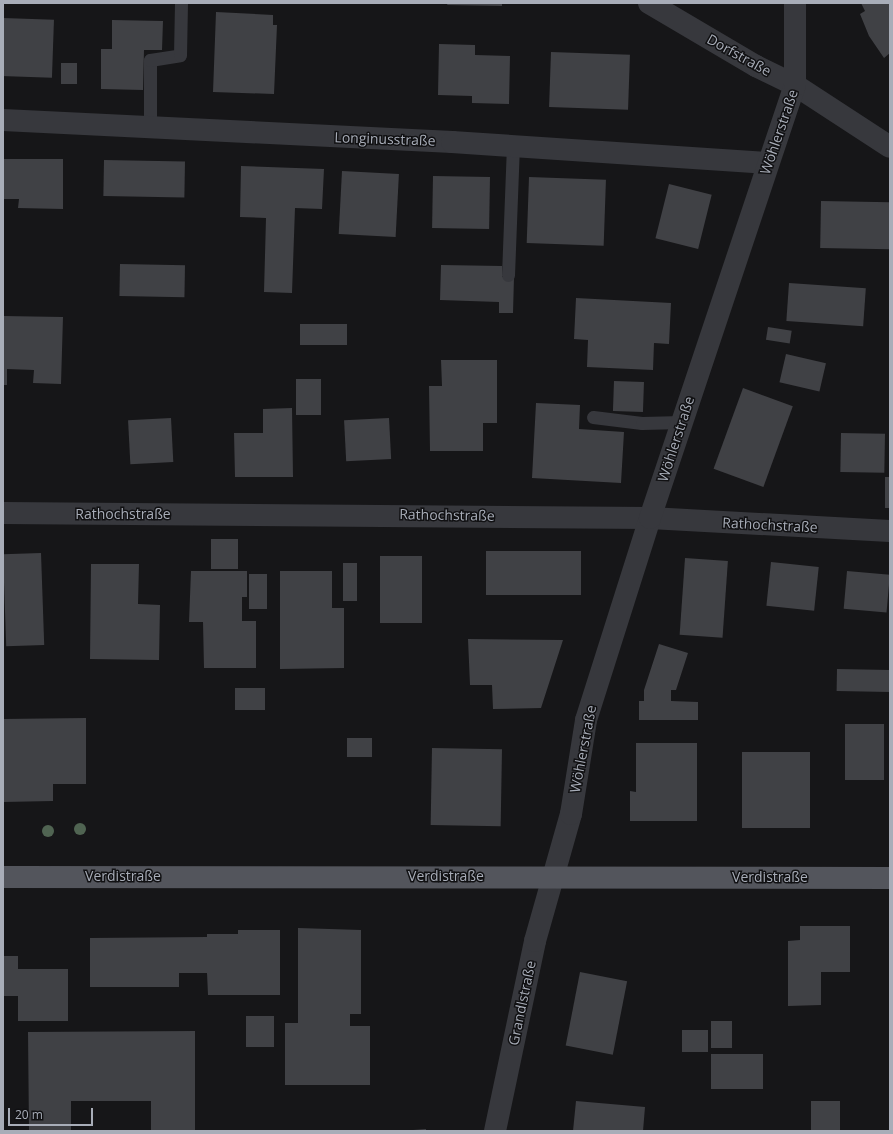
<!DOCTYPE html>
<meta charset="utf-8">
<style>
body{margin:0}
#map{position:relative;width:893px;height:1134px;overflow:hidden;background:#161618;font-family:"Open Sans",sans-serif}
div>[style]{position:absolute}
.building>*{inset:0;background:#404145;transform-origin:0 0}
.service>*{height:13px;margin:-6.5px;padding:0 6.5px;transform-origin:6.5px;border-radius:6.5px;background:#37383d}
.minor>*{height:22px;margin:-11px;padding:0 11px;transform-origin:11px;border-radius:11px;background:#37383d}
.primary>*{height:22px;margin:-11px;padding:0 11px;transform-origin:11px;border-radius:11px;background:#53555c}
.trees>*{width:12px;height:12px;margin:-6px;border-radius:50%;background:#506452}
span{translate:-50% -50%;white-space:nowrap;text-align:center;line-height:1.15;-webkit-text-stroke:3px #111113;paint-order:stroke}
.street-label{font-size:14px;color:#a8adb8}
.frame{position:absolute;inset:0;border:4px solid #a8adb8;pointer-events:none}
.scale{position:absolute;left:8px;top:1108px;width:85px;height:18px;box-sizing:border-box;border:2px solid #a8adb8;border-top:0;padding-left:5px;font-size:12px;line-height:14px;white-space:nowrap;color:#a8adb8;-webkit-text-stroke:3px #111113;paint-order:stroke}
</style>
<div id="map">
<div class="building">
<div style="clip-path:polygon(448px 3px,502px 3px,502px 6px,447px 5px)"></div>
<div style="clip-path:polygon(861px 3px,890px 3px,890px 53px,884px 58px,869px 36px,860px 14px,865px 11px)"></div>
<div style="clip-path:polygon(216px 12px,273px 15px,273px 25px,277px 25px,274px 94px,213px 92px)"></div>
<div style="left:3px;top:18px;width:51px;height:58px;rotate:2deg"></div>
<div style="clip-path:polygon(112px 20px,163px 21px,162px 50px,144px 50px,143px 90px,101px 89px,101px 49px,112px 49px)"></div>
<div style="clip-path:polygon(439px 44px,475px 45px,475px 55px,510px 56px,509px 104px,472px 103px,472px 96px,438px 95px)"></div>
<div style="left:551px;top:52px;width:79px;height:55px;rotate:2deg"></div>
<div style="left:61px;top:63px;width:16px;height:21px"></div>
<div style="clip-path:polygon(4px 159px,63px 159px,63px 209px,18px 208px,19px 199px,4px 199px)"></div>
<div style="left:104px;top:160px;width:81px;height:36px;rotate:1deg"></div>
<div style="clip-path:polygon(241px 166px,324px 169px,322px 209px,295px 208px,292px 293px,264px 292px,266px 218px,240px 217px)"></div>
<div style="left:342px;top:171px;width:57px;height:63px;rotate:3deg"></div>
<div style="left:433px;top:176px;width:57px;height:52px;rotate:1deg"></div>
<div style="left:529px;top:177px;width:77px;height:66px;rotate:2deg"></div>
<div style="left:669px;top:184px;width:44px;height:56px;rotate:14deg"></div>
<div style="left:821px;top:201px;width:69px;height:47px;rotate:1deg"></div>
<div style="left:120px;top:264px;width:65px;height:32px;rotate:1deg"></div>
<div style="clip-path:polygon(441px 265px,502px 266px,502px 277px,514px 277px,513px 313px,499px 313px,499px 302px,440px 300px)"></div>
<div style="left:789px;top:283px;width:77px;height:38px;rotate:4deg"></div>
<div style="clip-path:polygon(576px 298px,671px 303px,669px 344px,654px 343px,653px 370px,587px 367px,588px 340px,574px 339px)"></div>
<div style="clip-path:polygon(3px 316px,63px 317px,61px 384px,33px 383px,34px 370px,7px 369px,7px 385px,3px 385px)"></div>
<div style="left:300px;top:324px;width:47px;height:21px"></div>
<div style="left:768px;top:327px;width:24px;height:13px;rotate:9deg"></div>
<div style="left:786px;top:354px;width:41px;height:29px;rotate:13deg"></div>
<div style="clip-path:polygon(441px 360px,497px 360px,497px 423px,483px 423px,483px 451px,430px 451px,429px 386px,442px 386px)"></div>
<div style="left:321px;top:379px;width:36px;height:25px;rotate:90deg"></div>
<div style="left:614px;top:381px;width:30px;height:30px;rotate:2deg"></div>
<div style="left:743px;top:388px;width:53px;height:86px;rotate:20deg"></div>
<div style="clip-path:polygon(536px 403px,580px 405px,579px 429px,624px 432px,621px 483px,532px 478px)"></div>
<div style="clip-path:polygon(292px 408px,293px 477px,235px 477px,234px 433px,263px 433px,263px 409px)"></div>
<div style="left:171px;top:418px;width:44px;height:43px;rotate:87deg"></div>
<div style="left:389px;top:418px;width:41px;height:45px;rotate:87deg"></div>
<div style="left:841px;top:433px;width:44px;height:39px;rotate:1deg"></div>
<div style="left:885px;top:477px;width:5px;height:31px"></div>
<div style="left:211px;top:539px;width:27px;height:30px"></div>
<div style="left:486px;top:551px;width:95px;height:44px"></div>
<div style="left:41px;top:553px;width:92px;height:38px;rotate:88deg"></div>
<div style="left:380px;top:556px;width:42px;height:67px"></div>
<div style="left:685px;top:558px;width:43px;height:77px;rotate:4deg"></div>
<div style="left:771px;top:562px;width:48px;height:44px;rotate:6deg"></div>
<div style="left:343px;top:563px;width:14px;height:38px"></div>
<div style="clip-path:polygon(91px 564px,139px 564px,138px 604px,160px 605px,159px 660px,90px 659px)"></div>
<div style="clip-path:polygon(191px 571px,247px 571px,247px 597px,242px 597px,242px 621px,256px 621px,256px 668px,204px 668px,203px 622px,189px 622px)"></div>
<div style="clip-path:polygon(280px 571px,332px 571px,332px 608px,344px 608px,344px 668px,280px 669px)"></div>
<div style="left:847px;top:571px;width:43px;height:38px;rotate:5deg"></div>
<div style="left:249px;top:574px;width:18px;height:35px"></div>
<div style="clip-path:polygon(468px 639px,563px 640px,541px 708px,493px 709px,492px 685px,470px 685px)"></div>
<div style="clip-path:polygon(659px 644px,688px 653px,676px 690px,671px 690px,671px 701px,698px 702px,698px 720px,639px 720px,639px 701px,644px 701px,644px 690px)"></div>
<div style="left:837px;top:669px;width:53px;height:22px;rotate:1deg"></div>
<div style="left:235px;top:688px;width:30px;height:22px"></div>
<div style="clip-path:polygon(86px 718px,86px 784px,53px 784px,53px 801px,3px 802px,3px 719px)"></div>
<div style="left:845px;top:724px;width:39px;height:56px"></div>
<div style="left:347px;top:738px;width:25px;height:19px"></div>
<div style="clip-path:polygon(636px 743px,697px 743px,697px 821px,630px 821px,630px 791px,636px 792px)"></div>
<div style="left:432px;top:748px;width:70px;height:77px;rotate:1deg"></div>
<div style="left:742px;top:752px;width:68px;height:76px"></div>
<div style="clip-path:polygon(800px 926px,850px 926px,850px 972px,821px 972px,821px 1005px,788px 1006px,788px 941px,800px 940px)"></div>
<div style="clip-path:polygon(298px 928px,361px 930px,361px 1014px,350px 1014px,350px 1026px,370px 1026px,370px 1085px,285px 1085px,285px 1023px,298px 1023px)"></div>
<div style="clip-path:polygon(238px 930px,280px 930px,280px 995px,208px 995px,207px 973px,179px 973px,179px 987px,90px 987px,90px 938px,207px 937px,207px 934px,238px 934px)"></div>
<div style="clip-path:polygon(3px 956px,18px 956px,18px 969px,68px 969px,68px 1021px,18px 1021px,18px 996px,3px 996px)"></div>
<div style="left:580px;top:972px;width:48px;height:75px;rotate:11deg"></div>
<div style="left:246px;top:1016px;width:28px;height:31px"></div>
<div style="left:711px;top:1021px;width:21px;height:27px"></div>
<div style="left:682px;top:1030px;width:26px;height:22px"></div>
<div style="clip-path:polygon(195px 1031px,195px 1131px,151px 1131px,151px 1101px,71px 1101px,71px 1131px,29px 1131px,28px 1032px)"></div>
<div style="left:711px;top:1054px;width:52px;height:35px"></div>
<div style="clip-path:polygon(576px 1101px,645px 1107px,643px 1131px,573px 1131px)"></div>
<div style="left:811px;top:1101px;width:29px;height:30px"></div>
<div style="clip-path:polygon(426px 1129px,426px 1131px,413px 1131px,413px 1130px)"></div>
</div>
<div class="service">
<div style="left:150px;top:128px;width:68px;rotate:-90deg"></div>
<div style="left:150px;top:60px;width:30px;rotate:-9deg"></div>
<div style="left:180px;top:55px;width:52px;rotate:-88.9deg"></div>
<div style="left:508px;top:275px;width:129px;rotate:-87.8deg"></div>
<div style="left:593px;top:417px;width:49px;rotate:7deg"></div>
<div style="left:642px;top:423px;width:40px;rotate:-1.4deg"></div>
</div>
<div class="minor">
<div style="left:649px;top:3px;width:124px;rotate:30.5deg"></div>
<div style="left:756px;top:66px;width:43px;rotate:26deg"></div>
<div style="left:795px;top:85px;width:113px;rotate:33.1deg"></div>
<div style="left:3px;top:120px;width:450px;rotate:2.8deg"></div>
<div style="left:452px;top:142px;width:316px;rotate:3.8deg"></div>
<div style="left:3px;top:513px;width:647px;rotate:0.44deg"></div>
<div style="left:650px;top:518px;width:240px;rotate:3.1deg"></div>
<div style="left:495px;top:1131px;width:194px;rotate:-78.1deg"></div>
<div style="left:535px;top:941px;width:132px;rotate:-74.2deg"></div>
<div style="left:571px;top:814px;width:95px;rotate:-80.9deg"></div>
<div style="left:586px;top:720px;width:212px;rotate:-72.4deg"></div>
<div style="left:650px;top:518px;width:457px;rotate:-71.5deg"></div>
<div style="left:795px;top:85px;width:82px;rotate:-90deg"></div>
</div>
<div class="primary">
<div style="left:3px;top:877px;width:887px;rotate:0.06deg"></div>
</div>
<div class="trees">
<div style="left:80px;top:829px"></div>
<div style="left:48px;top:831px"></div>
</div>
<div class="street-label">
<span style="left:739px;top:55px;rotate:29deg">Dorfstraße</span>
<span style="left:779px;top:132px;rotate:-71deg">Wöhlerstraße</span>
<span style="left:385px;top:139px;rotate:2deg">Longinusstraße</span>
<span style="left:676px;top:439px;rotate:-72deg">Wöhlerstraße</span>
<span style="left:123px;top:514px">Rathochstraße</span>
<span style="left:447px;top:515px;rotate:1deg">Rathochstraße</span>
<span style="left:770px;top:525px;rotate:3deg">Rathochstraße</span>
<span style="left:583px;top:749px;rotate:-79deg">Wöhlerstraße</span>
<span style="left:123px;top:876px">Verdistraße</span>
<span style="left:446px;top:876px">Verdistraße</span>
<span style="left:770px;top:877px">Verdistraße</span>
<span style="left:522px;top:1003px;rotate:-78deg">Grandlstraße</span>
</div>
<div class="frame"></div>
<div class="scale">20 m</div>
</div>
